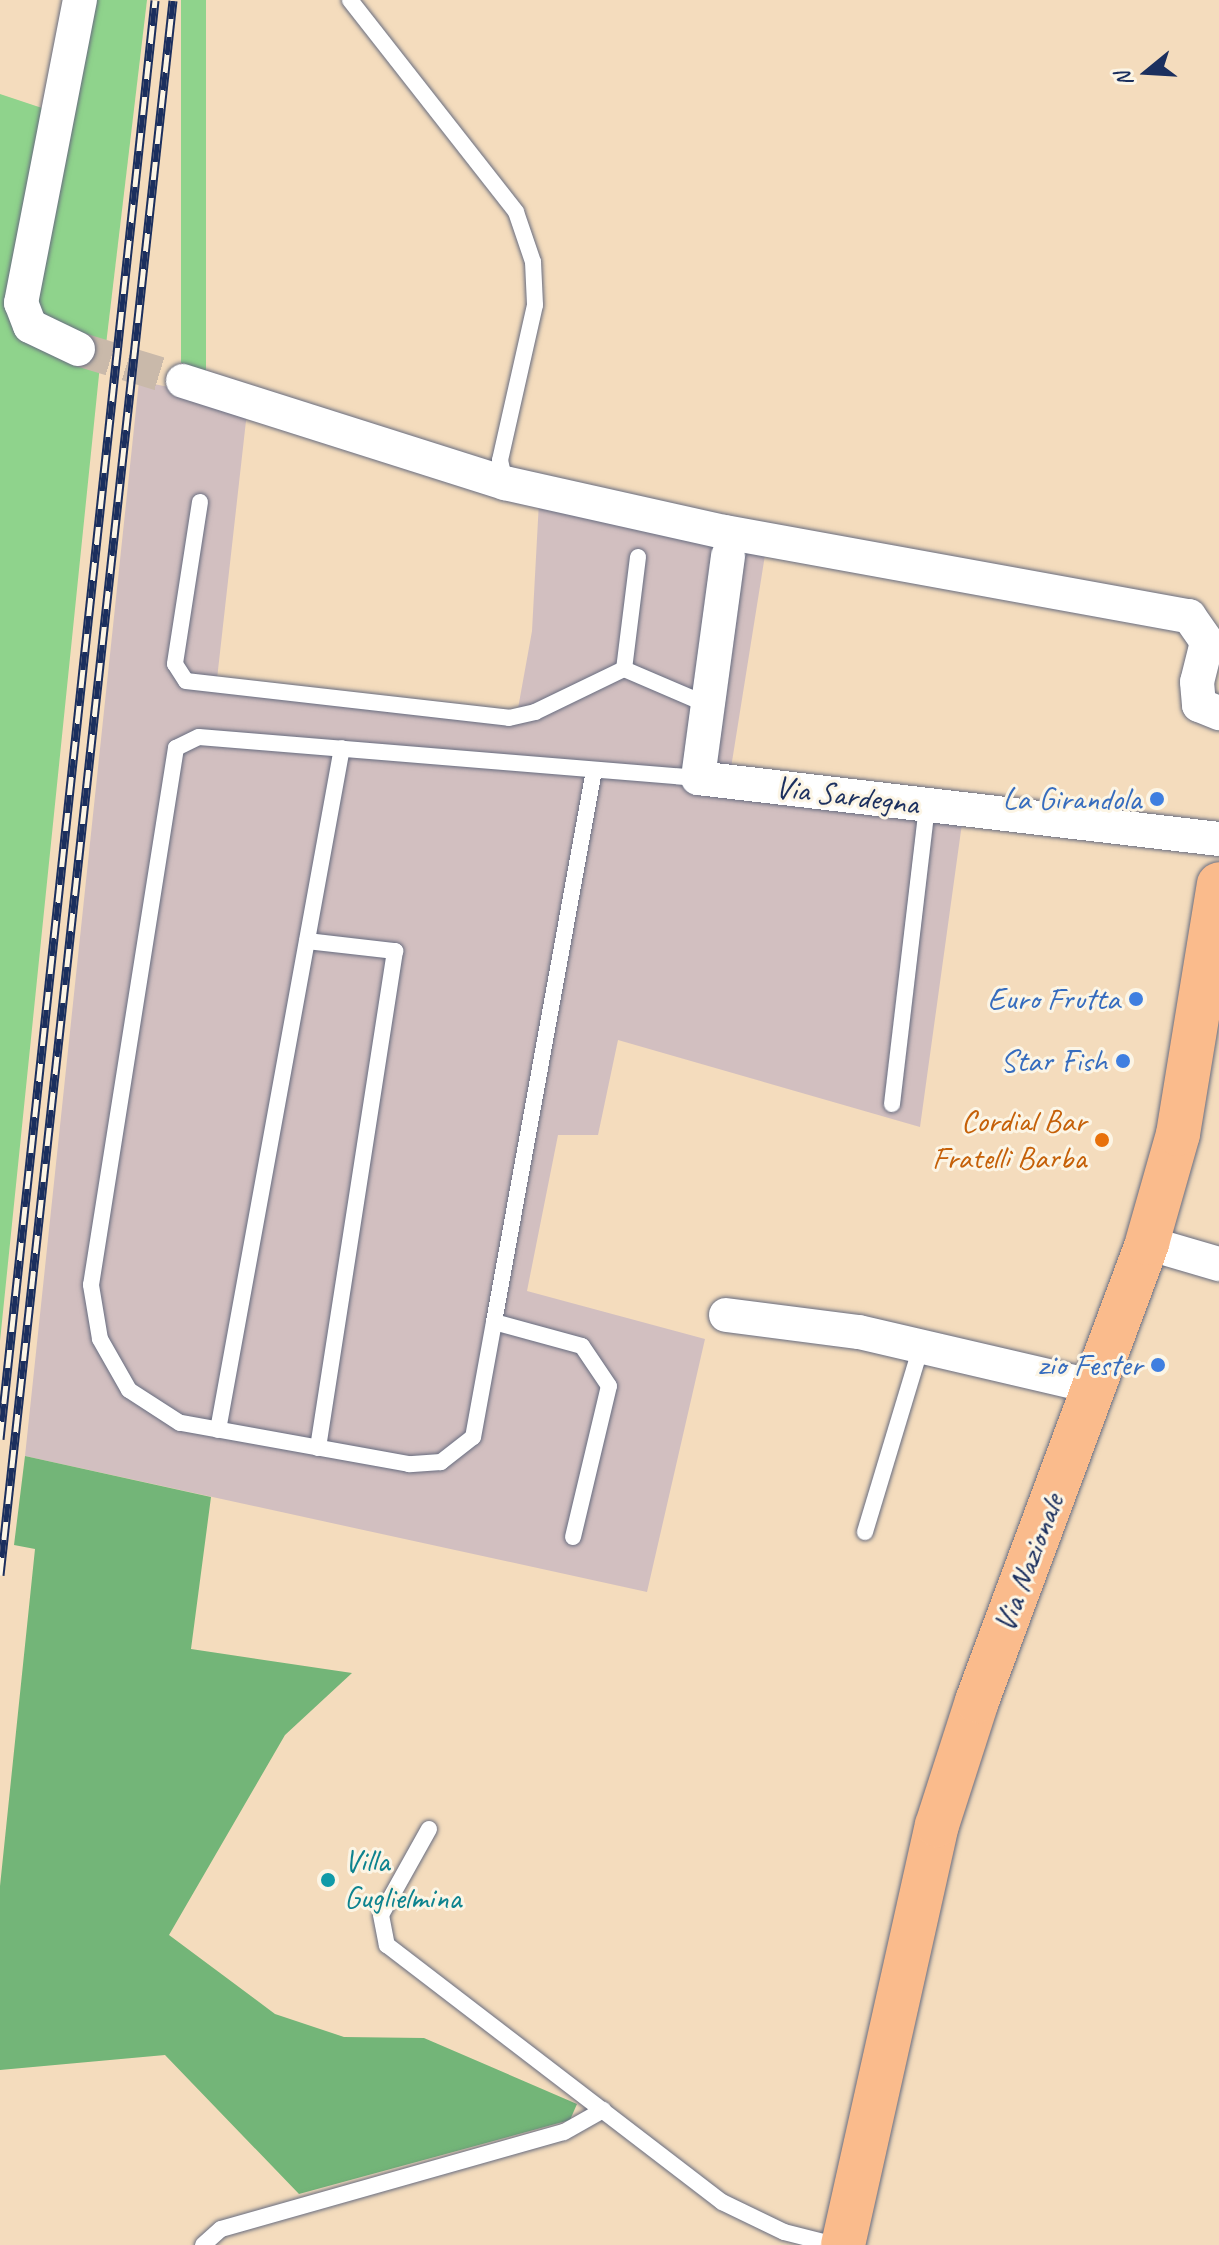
<!DOCTYPE html>
<style>
body{margin:0}
#map{position:relative;width:1219px;height:2245px;overflow:hidden;background:#f4dcbd;font-family:Caveat,sans-serif}
div>[style]{position:absolute}
.industrial>*{inset:0;background:#d2bfc0}
.green>*{inset:0;background:#8fd38c;transform-origin:0 0}
.forest>*{inset:0;background:#73b578}
.street-tunnel>*{height:34px;margin-top:-17px;transform-origin:0;background:repeating-linear-gradient(90deg,#c9b9aa 0 34px,transparent 0 51px)}
.roads{filter:drop-shadow(0 0 2px #676c7f) drop-shadow(0 0 2px #676c7f)}
.lane>*{height:16px;margin:-8px;padding:0 8px;transform-origin:8px;border-radius:8px;background:#fff}
.street>*{height:34px;margin:-17px;padding:0 17px;transform-origin:17px;border-radius:17px;background:#fff}
.primary>*{height:44px;margin:-22px;padding:0 22px;transform-origin:22px;border-radius:22px;background:#fabb8c}
.rail>*{height:9px;margin-top:-4.5px;transform-origin:0;background:repeating-linear-gradient(90deg,#fcf5e5 0 18px,#1b2f5e 0 36px);box-sizing:border-box;border-block:2px solid #1b2f5e}
.dots>*{width:22px;height:22px;translate:-50% -50%;box-sizing:border-box;border:4px solid #fcf5e5;border-radius:50%}
span{translate:-50% -50%;white-space:nowrap;text-align:center;line-height:1.15;-webkit-text-stroke:6px #fcf5e5;paint-order:stroke}
.street-label{font-size:32px;color:#1b2f5e}
.shop-label{font-size:32px;color:#366cbe}
.right{translate:-100% -50%;text-align:right}
.food-label{font-size:32px;color:#c56008}
.culture-label{font-size:32px;color:#0d838f}
.left{translate:0 -50%;text-align:left}
.north{position:absolute;left:1107px;top:32px;width:80px;height:80px;-webkit-text-stroke:6px #fcf5e5;paint-order:stroke;rotate:252deg;font-size:22px;font-weight:700;line-height:32px;text-align:center;color:#1b2f5e}
.north::after{content:'';display:block;margin:auto;width:28px;height:36px;background:#1b2f5e;clip-path:polygon(50% 0,100% 100%,50% 72%,0 100%)}
</style>
<div id="map">
<div class="industrial">
<div style="clip-path:polygon(139px 381px,248px 403px,217px 679px,517px 714px,532px 631px,540px 483px,769px 530px,731px 768px,964px 809px,920px 1127px,618px 1040px,598px 1135px,558px 1135px,527px 1291px,705px 1339px,647px 1592px,25px 1456px)"></div>
</div>
<div class="green">
<div style="clip-path:polygon(91px 0,147px 0,105px 353px,41px 327px,29px 300px)"></div>
<div style="left:181px;top:0;width:25px;height:383px"></div>
<div style="clip-path:polygon(0 94px,45px 109px,36px 339px,100px 365px,0 1341px)"></div>
</div>
<div class="forest">
<div style="clip-path:polygon(25px 1456px,211px 1497px,191px 1649px,352px 1673px,285px 1735px,169px 1935px,275px 2014px,344px 2037px,424px 2038px,577px 2104px,570px 2120px,299px 2194px,165px 2055px,0 2070px,0 1886px,35px 1549px,14px 1545px)"></div>
</div>
<div class="street-tunnel">
<div style="left:78px;top:349px;width:110px;rotate:16.9deg"></div>
</div>
<div class="roads">
<div class="lane">
<div style="left:350px;top:0;width:269px;rotate:51.9deg"></div>
<div style="left:516px;top:212px;width:53px;rotate:71.2deg"></div>
<div style="left:533px;top:262px;width:43px;rotate:87.3deg"></div>
<div style="left:535px;top:305px;width:159px;rotate:102.7deg"></div>
<div style="left:500px;top:460px;width:24px;rotate:78deg"></div>
<div style="left:200px;top:502px;width:164px;rotate:98.8deg"></div>
<div style="left:175px;top:664px;width:20px;rotate:57deg"></div>
<div style="left:186px;top:681px;width:325px;rotate:6.5deg"></div>
<div style="left:509px;top:718px;width:27px;rotate:-13deg"></div>
<div style="left:535px;top:712px;width:99px;rotate:-25.8deg"></div>
<div style="left:638px;top:557px;width:113px;rotate:97.1deg"></div>
<div style="left:624px;top:669px;width:91px;rotate:23.2deg"></div>
<div style="left:307px;top:941px;width:89px;rotate:6.5deg"></div>
<div style="left:395px;top:951px;width:503px;rotate:98.81deg"></div>
<div style="left:892px;top:1104px;width:301px;rotate:-83.3deg"></div>
<div style="left:494px;top:1322px;width:561px;rotate:-79.73deg"></div>
<div style="left:218px;top:1430px;width:693px;rotate:-79.7deg"></div>
<div style="left:865px;top:1532px;width:193px;rotate:-73.2deg"></div>
<div style="left:573px;top:1537px;width:155px;rotate:-76.6deg"></div>
<div style="left:609px;top:1386px;width:48px;rotate:-124deg"></div>
<div style="left:582px;top:1346px;width:91px;rotate:-164.7deg"></div>
<div style="left:494px;top:1322px;width:117px;rotate:100.3deg"></div>
<div style="left:473px;top:1437px;width:41px;rotate:142deg"></div>
<div style="left:441px;top:1462px;width:32px;rotate:176deg"></div>
<div style="left:409px;top:1464px;width:233px;rotate:-169.8deg"></div>
<div style="left:180px;top:1423px;width:61px;rotate:-147.1deg"></div>
<div style="left:129px;top:1390px;width:59px;rotate:-119.6deg"></div>
<div style="left:100px;top:1339px;width:55px;rotate:-99.5deg"></div>
<div style="left:91px;top:1285px;width:544px;rotate:-81.01deg"></div>
<div style="left:176px;top:748px;width:25px;rotate:-26deg"></div>
<div style="left:199px;top:737px;width:501px;rotate:4.7deg"></div>
<div style="left:429px;top:1829px;width:98px;rotate:119.2deg"></div>
<div style="left:381px;top:1915px;width:31px;rotate:79deg"></div>
<div style="left:387px;top:1945px;width:422px;rotate:37.5deg"></div>
<div style="left:722px;top:2202px;width:69px;rotate:25.8deg"></div>
<div style="left:784px;top:2232px;width:53px;rotate:14.3deg"></div>
<div style="left:203px;top:2245px;width:24px;rotate:-42deg"></div>
<div style="left:221px;top:2229px;width:356px;rotate:-15.8deg"></div>
<div style="left:564px;top:2132px;width:45px;rotate:-29.4deg"></div>
</div>
<div class="street">
<div style="left:78px;top:349px;width:53px;rotate:-154.4deg"></div>
<div style="left:30px;top:326px;width:25px;rotate:-111deg"></div>
<div style="left:21px;top:303px;width:309px;rotate:-79deg"></div>
<div style="left:183px;top:381px;width:338px;rotate:17.6deg"></div>
<div style="left:505px;top:483px;width:225px;rotate:12.6deg"></div>
<div style="left:725px;top:532px;width:472px;rotate:10.3deg"></div>
<div style="left:1189px;top:616px;width:32px;rotate:55deg"></div>
<div style="left:1207px;top:642px;width:41px;rotate:104deg"></div>
<div style="left:1197px;top:682px;width:23px;rotate:85deg"></div>
<div style="left:1199px;top:705px;width:22px;rotate:22deg"></div>
<div style="left:728px;top:556px;width:224px;rotate:97.7deg"></div>
<div style="left:698px;top:778px;width:525px;rotate:6.68deg"></div>
<div style="left:1147px;top:1243px;width:75px;rotate:16.3deg"></div>
<div style="left:726px;top:1315px;width:134px;rotate:7.3deg"></div>
<div style="left:859px;top:1332px;width:243px;rotate:13.1deg"></div>
</div>
<div class="primary">
<div style="left:843px;top:2245px;width:430px;rotate:-77.4deg"></div>
<div style="left:937px;top:1825px;width:130px;rotate:-72.1deg"></div>
<div style="left:977px;top:1701px;width:489px;rotate:-69.6deg"></div>
<div style="left:1147px;top:1243px;width:113px;rotate:-74.1deg"></div>
<div style="left:1178px;top:1134px;width:253px;rotate:-80.7deg"></div>
</div>
</div>
<div class="rail">
<div style="left:0;top:1439px;width:1447px;rotate:-83.85deg"></div>
<div style="left:0;top:1575px;width:1584px;rotate:-83.73deg"></div>
</div>
<div class="dots">
<div style="left:1157px;top:799px;background:#3f7fe0"></div>
<div style="left:1136px;top:999px;background:#3f7fe0"></div>
<div style="left:1123px;top:1061px;background:#3f7fe0"></div>
<div style="left:1102px;top:1140px;background:#e8710a"></div>
<div style="left:1158px;top:1365px;background:#3f7fe0"></div>
<div style="left:328px;top:1880px;background:#0f9aa8"></div>
</div>
<div class="street-label">
<span style="left:847px;top:796px;rotate:7deg">Via Sardegna</span>
<span style="left:1029px;top:1563px;rotate:-69deg">Via Nazionale</span>
</div>
<div class="shop-label">
<span class="right" style="left:1141px;top:799px">La Girandola</span>
<span class="right" style="left:1120px;top:999px">Euro Frutta</span>
<span class="right" style="left:1107px;top:1061px">Star Fish</span>
<span class="right" style="left:1142px;top:1365px">zio Fester</span>
</div>
<div class="food-label">
<span class="right" style="left:1086px;top:1140px">Cordial Bar<br>Fratelli Barba</span>
</div>
<div class="culture-label">
<span class="left" style="left:344px;top:1880px">Villa<br>Guglielmina</span>
</div>
<div class="north">N</div>
</div>
